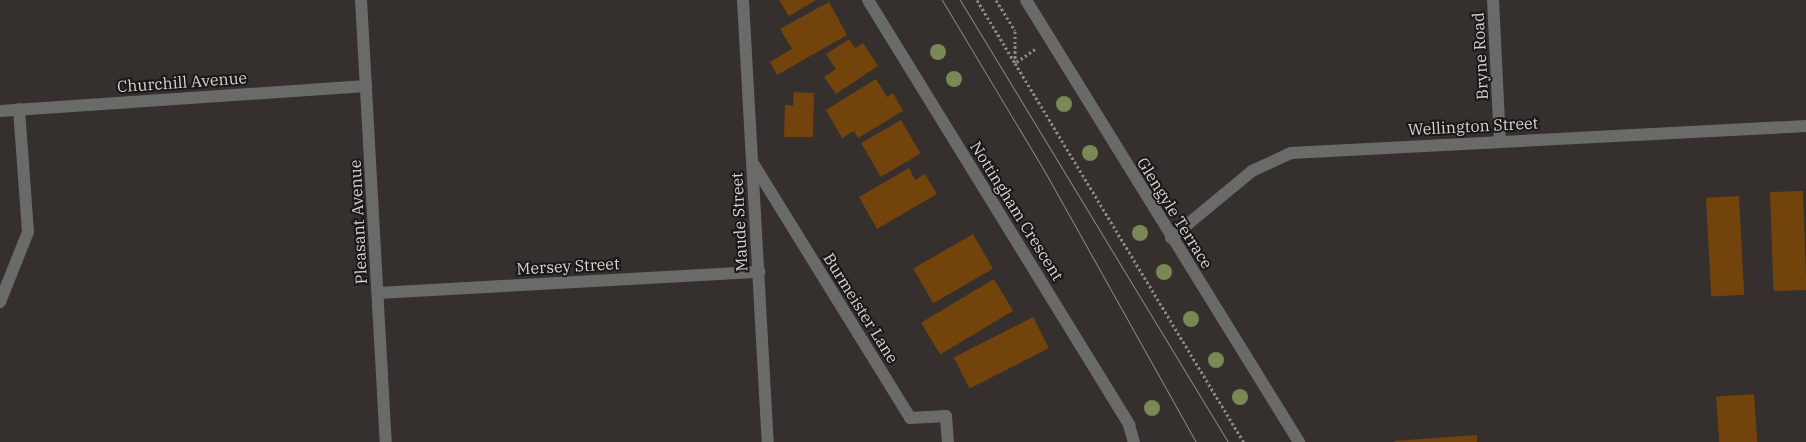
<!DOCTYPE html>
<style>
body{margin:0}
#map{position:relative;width:1806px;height:442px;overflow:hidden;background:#352f2d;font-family:"IBM Plex Serif",serif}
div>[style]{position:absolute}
.building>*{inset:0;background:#72440b;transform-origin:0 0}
.path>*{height:3px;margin-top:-1.5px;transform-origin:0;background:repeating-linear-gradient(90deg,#8d8886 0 2.5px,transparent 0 5px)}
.minor>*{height:12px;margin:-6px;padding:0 6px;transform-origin:6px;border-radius:6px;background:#6a6b68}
.tram>*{height:1px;margin:-0.5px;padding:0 0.5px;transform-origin:0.5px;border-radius:0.5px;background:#8c8786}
.trees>*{width:16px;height:16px;margin:-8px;border-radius:50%;background:#7a8855}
span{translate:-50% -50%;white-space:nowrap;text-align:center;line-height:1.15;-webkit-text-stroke:4px #1a1817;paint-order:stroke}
.street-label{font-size:16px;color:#d6d2d1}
</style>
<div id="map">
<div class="building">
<div style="clip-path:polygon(779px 0,816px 0,789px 16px)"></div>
<div style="clip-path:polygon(829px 2px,847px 35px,777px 75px,770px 62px,792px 49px,780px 29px)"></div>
<div style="clip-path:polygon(849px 39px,855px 48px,863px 43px,878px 66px,836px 94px,824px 77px,836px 69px,826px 54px)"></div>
<div style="clip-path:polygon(876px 79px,887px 97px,893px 93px,903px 111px,858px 138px,854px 131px,842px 138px,826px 110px)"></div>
<div style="clip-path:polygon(794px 92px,814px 93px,813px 137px,784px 137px,785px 105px,793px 106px)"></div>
<div style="left:901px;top:120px;width:39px;height:46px;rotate:60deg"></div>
<div style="clip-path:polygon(909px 168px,915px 180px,925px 174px,937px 194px,877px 229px,859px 197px)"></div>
<div style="left:1803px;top:191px;width:99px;height:33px;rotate:88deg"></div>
<div style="left:1739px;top:196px;width:99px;height:33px;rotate:87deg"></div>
<div style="left:973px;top:234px;width:40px;height:69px;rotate:60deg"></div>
<div style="left:994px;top:279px;width:37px;height:85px;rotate:59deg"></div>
<div style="left:1033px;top:317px;width:35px;height:89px;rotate:63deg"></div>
<div style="left:1754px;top:394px;width:48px;height:38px;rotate:86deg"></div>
<div style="clip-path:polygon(1477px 435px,1477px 442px,1395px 442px,1394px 441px)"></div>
</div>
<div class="path">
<div style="left:977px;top:0;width:74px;rotate:58.9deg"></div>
<div style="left:996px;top:0;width:36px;rotate:58deg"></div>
<div style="left:1015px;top:31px;width:31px;rotate:90deg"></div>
<div style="left:1035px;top:49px;width:24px;rotate:145deg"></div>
<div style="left:1015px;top:63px;width:443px;rotate:58.9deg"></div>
</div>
<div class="minor">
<div style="left:361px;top:0;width:443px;rotate:86.8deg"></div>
<div style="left:743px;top:0;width:443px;rotate:86.8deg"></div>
<div style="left:868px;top:0;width:499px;rotate:58.4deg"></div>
<div style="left:1129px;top:425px;width:18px;rotate:74deg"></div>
<div style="left:1026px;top:0;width:520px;rotate:58.3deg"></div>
<div style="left:1493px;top:0;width:141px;rotate:87.2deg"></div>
<div style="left:0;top:111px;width:367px;rotate:-3.9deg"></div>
<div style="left:754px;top:165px;width:297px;rotate:58.3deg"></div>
<div style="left:910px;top:418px;width:36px;rotate:-3deg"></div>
<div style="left:946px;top:416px;width:26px;rotate:86deg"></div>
<div style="left:1171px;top:238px;width:105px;rotate:-39.6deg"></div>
<div style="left:1252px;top:171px;width:43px;rotate:-24.8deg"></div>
<div style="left:1291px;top:153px;width:516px;rotate:-3deg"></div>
<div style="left:378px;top:293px;width:382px;rotate:-3.2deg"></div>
<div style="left:0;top:302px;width:75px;rotate:-68.2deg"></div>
<div style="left:28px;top:232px;width:123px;rotate:-94.2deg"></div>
</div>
<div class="tram">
<div style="left:942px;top:0;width:200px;rotate:59.1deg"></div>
<div style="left:1045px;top:172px;width:309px;rotate:60.8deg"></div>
<div style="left:960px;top:0;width:517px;rotate:58.77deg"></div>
</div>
<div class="trees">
<div style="left:938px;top:52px"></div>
<div style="left:954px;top:79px"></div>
<div style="left:1064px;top:104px"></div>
<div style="left:1090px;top:153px"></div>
<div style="left:1140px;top:233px"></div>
<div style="left:1164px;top:272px"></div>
<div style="left:1191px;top:319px"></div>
<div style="left:1216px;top:360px"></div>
<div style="left:1240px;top:397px"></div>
<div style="left:1152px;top:408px"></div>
</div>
<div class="street-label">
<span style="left:1480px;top:56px;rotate:-93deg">Bryne Road</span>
<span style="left:182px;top:82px;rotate:-4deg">Churchill Avenue</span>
<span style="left:1473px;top:126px;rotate:-3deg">Wellington Street</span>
<span style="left:1017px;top:211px;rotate:58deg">Nottingham Crescent</span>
<span style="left:1175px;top:213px;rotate:58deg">Glengyle Terrace</span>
<span style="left:358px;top:222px;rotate:-93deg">Pleasant Avenue</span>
<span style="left:739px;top:222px;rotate:-93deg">Maude Street</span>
<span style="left:568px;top:266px;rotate:-3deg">Mersey Street</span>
<span style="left:861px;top:308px;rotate:58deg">Burmeister Lane</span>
</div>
</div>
